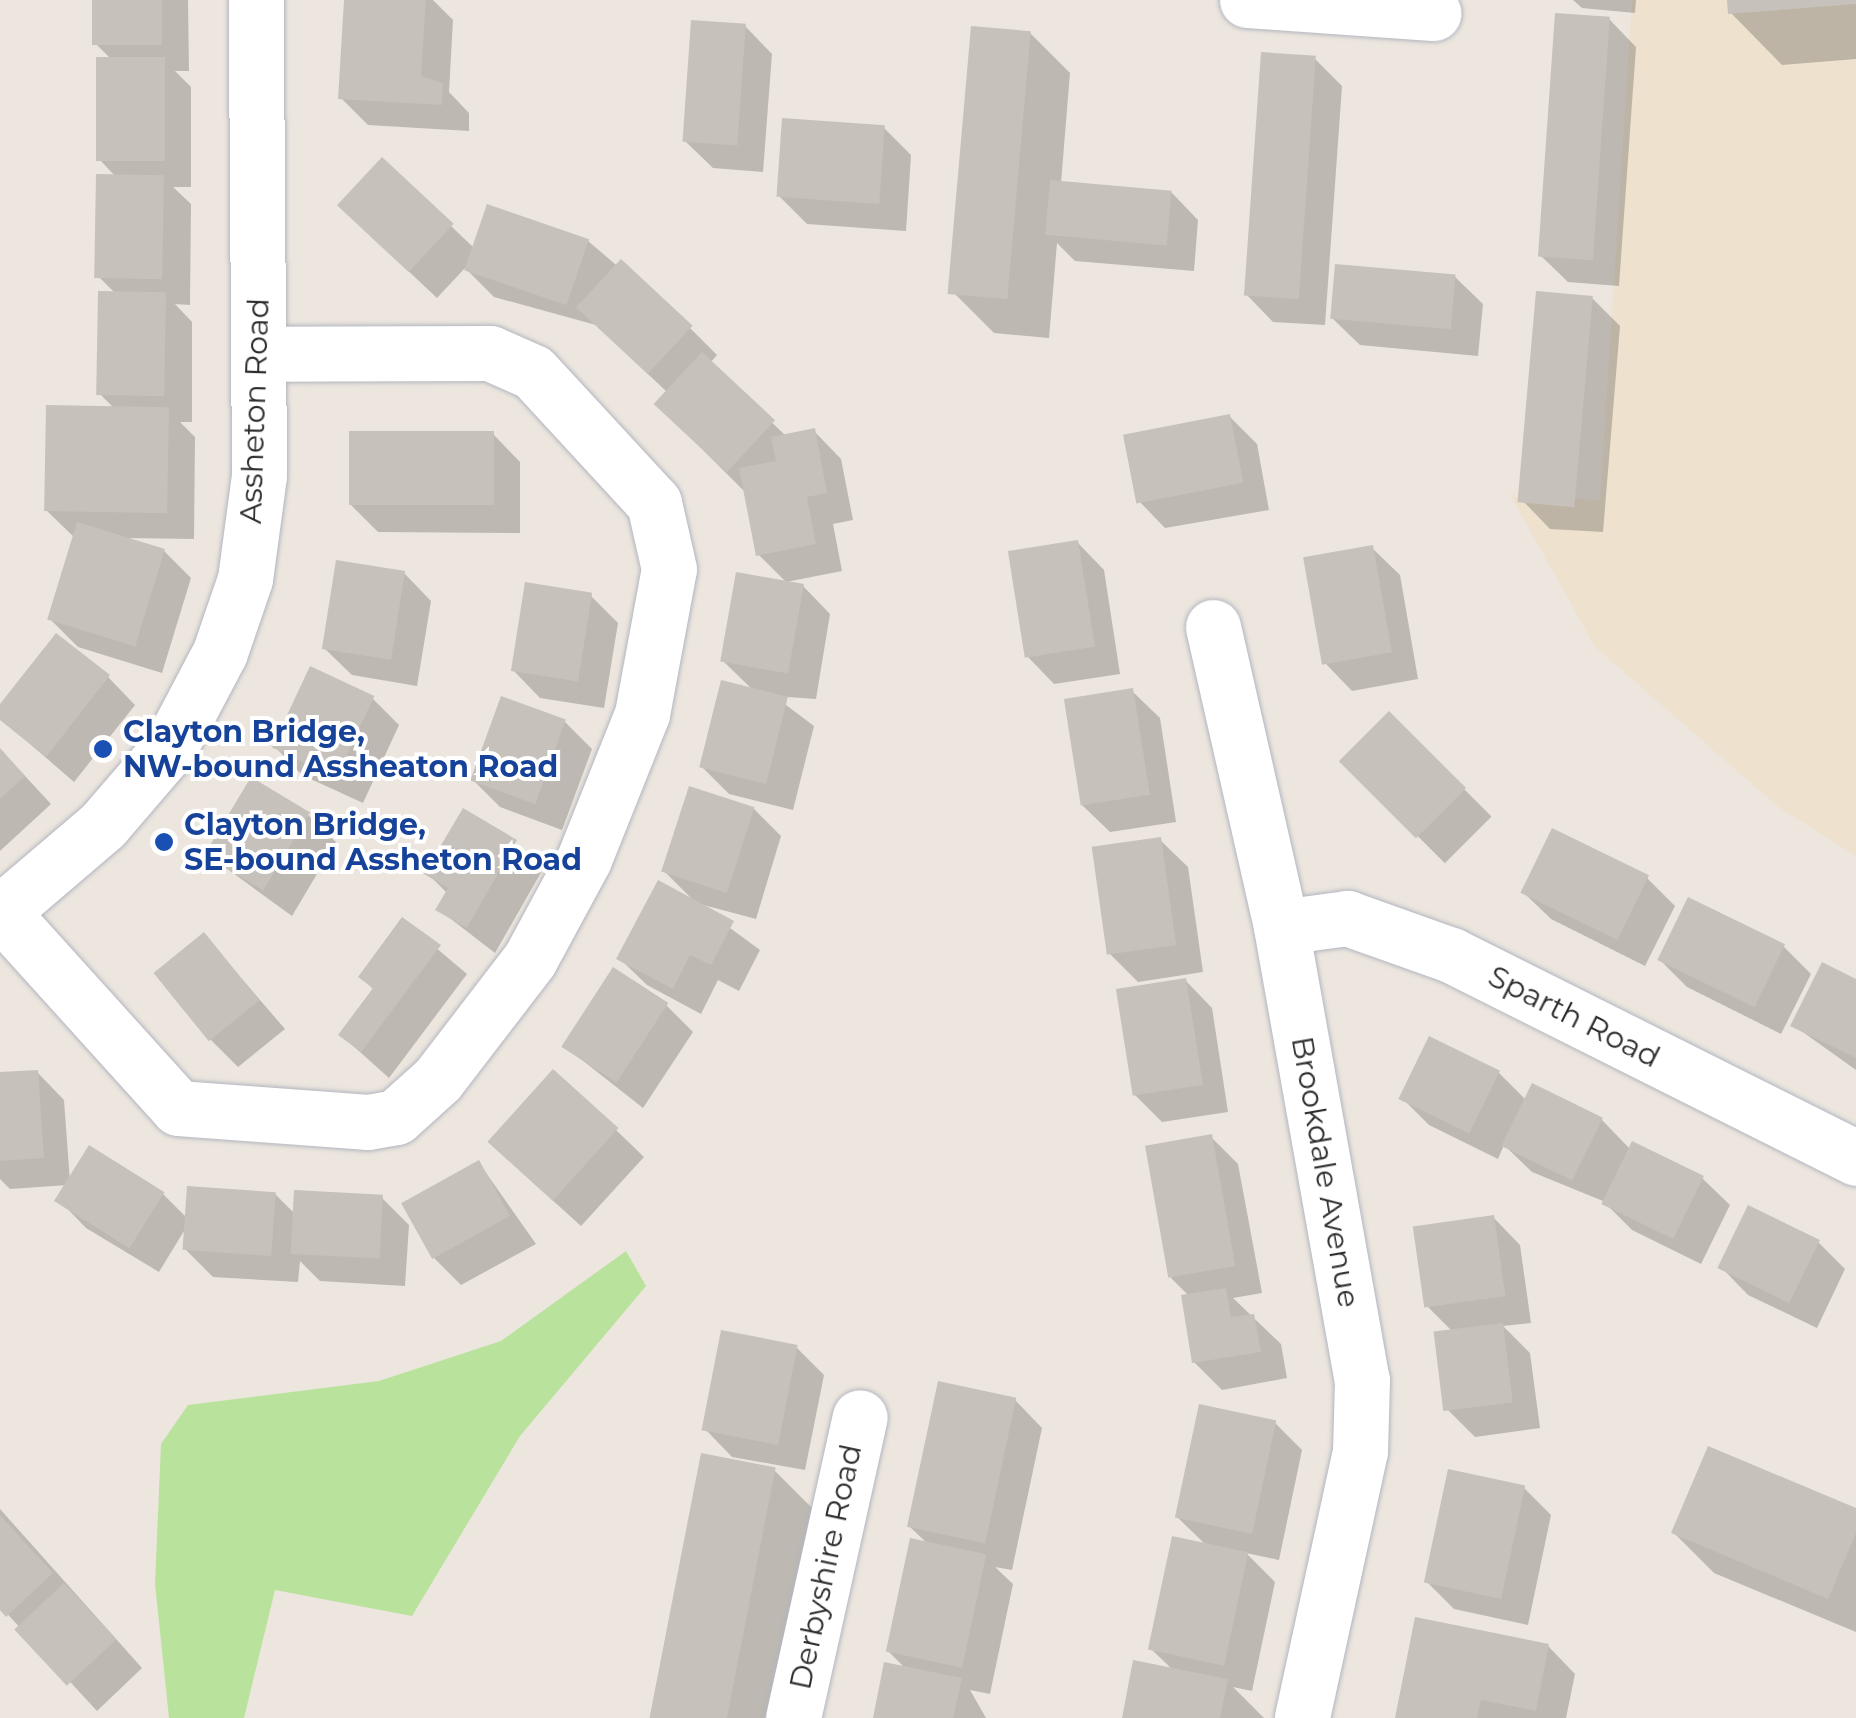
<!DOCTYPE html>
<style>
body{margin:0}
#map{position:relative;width:1856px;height:1718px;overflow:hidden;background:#ede6df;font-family:Montserrat,sans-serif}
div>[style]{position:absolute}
.education>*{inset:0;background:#eee2cf}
.green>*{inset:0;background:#b9e29d}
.shadow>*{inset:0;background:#0003;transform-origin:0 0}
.building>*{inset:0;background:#c6c1ba;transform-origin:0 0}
.roads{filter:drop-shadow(0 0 2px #b2b6bf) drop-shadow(0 0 2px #b2b6bf)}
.minor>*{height:55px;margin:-27.5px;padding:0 27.5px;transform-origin:27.5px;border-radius:27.5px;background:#fff}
.dots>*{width:28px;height:28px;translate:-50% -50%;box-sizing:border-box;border:5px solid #fff;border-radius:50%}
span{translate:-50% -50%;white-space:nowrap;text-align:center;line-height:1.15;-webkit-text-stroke:8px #fff;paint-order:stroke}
.street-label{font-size:30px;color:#2c2c2c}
.transit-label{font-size:30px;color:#164399;font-weight:700}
.left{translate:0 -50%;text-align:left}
</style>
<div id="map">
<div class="education">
<div style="clip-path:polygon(1632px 0,1856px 0,1856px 856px,1778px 807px,1595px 647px,1510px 495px,1600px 500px)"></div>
</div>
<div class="green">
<div style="clip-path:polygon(626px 1251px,646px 1286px,520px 1436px,412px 1616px,275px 1590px,244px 1718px,169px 1718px,155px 1584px,161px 1444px,188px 1405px,379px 1381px,501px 1341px)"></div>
</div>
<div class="shadow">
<div style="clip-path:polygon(95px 0,188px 0,189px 71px,175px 71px,191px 87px,191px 187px,173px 187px,191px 204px,190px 305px,175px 304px,192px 322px,192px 422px,180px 422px,195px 437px,194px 539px,127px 538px,164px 551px,191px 578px,162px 673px,78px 647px,50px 619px,75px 538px,46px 510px,115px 409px,100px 394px,116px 294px,99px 277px,116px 177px,99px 159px,111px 59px,96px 44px)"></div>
<div style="clip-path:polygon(346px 0,433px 0,453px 20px,449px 92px,469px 113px,469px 131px,368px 125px,341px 98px)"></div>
<div style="clip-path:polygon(1573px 0,1636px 0,1635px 13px,1582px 8px)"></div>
<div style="clip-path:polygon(1730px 0,1856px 0,1856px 59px,1782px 65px,1731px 13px)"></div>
<div style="clip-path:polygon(1609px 19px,1636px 47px,1619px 286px,1568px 282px,1540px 255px)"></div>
<div style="clip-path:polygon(745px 26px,772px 54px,763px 172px,713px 168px,685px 141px)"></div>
<div style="clip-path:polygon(1030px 33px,1070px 73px,1061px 183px,1171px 192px,1198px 220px,1194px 271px,1075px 261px,1057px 243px,1049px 338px,994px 333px,954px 293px)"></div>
<div style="clip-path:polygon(1315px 59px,1342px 86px,1325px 325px,1273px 322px,1246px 294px)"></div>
<div style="clip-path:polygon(884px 128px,911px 155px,906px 231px,807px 224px,779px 196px)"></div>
<div style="clip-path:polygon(382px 160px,474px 248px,588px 241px,690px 328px,717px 355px,710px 363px,787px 437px,814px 431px,841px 459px,853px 520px,833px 524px,842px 571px,786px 582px,759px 555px,746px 493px,656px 403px,667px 392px,596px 325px,494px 297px,465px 268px,437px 298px,367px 232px)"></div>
<div style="clip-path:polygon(1455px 277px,1483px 304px,1478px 356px,1360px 345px,1332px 318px)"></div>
<div style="clip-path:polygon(1592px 298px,1620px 326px,1603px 532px,1550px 529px,1523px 501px)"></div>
<div style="clip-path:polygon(1229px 416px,1257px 444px,1269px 510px,1165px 528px,1138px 500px)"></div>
<div style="clip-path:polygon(493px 434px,520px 462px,520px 533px,378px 532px,350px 504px)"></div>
<div style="clip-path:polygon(1077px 542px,1104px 570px,1120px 674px,1054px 684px,1027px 656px)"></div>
<div style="clip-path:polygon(1372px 548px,1400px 575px,1418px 679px,1352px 691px,1325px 663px)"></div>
<div style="clip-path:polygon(404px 573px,431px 601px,417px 686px,352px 675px,324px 648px)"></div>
<div style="clip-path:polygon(803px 586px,830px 614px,816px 699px,774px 696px,814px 726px,793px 810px,729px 794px,701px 766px,753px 690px,723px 661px)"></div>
<div style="clip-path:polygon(591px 596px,618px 623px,604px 708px,540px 698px,513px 670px)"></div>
<div style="clip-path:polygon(108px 677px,135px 705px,74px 782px,0 718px,0 708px)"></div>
<div style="clip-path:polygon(1132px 691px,1160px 718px,1176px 822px,1110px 832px,1082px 805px)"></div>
<div style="clip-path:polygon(372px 698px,399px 725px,363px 803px,302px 775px,275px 747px)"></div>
<div style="left:1389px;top:714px;width:145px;height:66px;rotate:45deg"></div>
<div style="clip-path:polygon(565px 722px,592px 749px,562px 830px,500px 807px,473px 780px)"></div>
<div style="clip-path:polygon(0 749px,51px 804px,0 851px)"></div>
<div style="clip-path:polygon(754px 809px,781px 836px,756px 919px,696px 903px,760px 950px,739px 991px,718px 980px,701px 1014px,647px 985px,619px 958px,693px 900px,665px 872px)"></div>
<div style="clip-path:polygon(464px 811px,543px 869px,495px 953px,438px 909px,448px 894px,428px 874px)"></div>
<div style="clip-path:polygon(308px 815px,336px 842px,292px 916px,208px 855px)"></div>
<div style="clip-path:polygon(1160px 840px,1188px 867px,1203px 972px,1138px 982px,1110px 954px)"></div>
<div style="clip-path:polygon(1647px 878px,1675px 906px,1645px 966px,1551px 919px,1523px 892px)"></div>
<div style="clip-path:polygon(403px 920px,467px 974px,389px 1078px,341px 1035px,374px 990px,361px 977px)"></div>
<div style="clip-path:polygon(204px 935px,285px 1029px,238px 1067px,211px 1040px)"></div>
<div style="clip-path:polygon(1784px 947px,1811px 974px,1781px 1034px,1687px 987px,1660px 960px)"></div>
<div style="clip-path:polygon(1185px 980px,1212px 1008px,1228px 1112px,1162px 1122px,1135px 1095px)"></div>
<div style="clip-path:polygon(1856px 982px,1856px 1070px,1793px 1025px)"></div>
<div style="clip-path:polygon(666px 1005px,693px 1032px,643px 1108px,563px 1045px)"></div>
<div style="clip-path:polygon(37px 1072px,64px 1100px,70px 1182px,163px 1194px,187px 1218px,275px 1194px,295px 1214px,382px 1198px,409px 1225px,405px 1286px,320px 1281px,300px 1261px,298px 1282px,213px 1277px,185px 1249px,187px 1226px,159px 1272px,86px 1228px,59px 1200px,68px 1185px,10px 1189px,0 1179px,0 1075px)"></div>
<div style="clip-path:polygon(1499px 1073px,1526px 1100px,1602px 1120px,1631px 1150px,1702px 1178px,1730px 1205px,1701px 1264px,1632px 1230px,1603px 1201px,1532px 1172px,1504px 1145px,1498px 1159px,1429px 1125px,1402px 1098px)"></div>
<div style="clip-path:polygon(616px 1130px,644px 1157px,581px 1226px,518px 1169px)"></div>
<div style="clip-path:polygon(1211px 1137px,1238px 1164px,1262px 1293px,1233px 1298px,1281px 1344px,1287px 1378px,1222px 1390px,1194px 1362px,1189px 1296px,1171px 1278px)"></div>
<div style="clip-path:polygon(479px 1163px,536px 1244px,461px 1285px,434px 1258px)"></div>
<div style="clip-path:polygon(1493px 1217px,1520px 1245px,1531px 1323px,1503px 1326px,1530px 1353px,1540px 1428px,1475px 1437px,1448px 1410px,1453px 1332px,1426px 1305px)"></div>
<div style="clip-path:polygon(1818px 1242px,1845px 1269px,1817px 1328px,1748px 1295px,1721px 1267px)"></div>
<div style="clip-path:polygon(796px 1347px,824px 1375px,805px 1470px,732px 1457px,705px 1429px)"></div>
<div style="clip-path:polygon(1015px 1400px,1042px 1428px,1012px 1570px,995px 1567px,1013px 1584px,990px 1694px,970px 1690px,986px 1718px,875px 1718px,906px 1669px,888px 1651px,928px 1544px,910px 1527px)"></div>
<div style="clip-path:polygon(1275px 1423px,1302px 1450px,1279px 1560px,1246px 1553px,1275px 1582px,1252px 1691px,1233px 1687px,1264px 1718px,1124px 1718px,1173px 1670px,1150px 1648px,1206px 1545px,1177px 1517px)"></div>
<div style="clip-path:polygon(774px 1470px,814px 1510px,772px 1718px,651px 1718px)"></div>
<div style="clip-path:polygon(1524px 1488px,1551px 1515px,1528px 1625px,1454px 1609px,1427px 1582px)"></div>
<div style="clip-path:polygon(0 1509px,142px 1668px,97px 1711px,0 1606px)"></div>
<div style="clip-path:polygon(1856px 1511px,1856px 1632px,1714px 1573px,1674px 1533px)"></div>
<div style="clip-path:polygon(1548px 1646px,1575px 1674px,1566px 1718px,1398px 1718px)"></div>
</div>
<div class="building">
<div style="left:92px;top:0;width:70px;height:45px"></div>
<div style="clip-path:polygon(344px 0,426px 0,421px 76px,443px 83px,442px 105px,338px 99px)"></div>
<div style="clip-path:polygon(1727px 0,1856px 0,1856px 4px,1728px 14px)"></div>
<div style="left:1555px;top:13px;width:55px;height:244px;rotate:4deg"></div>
<div style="left:691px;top:20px;width:55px;height:122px;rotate:4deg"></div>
<div style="left:971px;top:26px;width:60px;height:269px;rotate:5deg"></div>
<div style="left:1261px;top:52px;width:55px;height:244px;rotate:4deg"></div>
<div style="left:96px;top:57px;width:69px;height:104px"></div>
<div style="left:782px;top:118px;width:103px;height:79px;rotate:4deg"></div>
<div style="left:382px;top:157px;width:98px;height:66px;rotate:43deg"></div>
<div style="left:96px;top:174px;width:68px;height:104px;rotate:1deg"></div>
<div style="left:1050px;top:180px;width:122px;height:55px;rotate:5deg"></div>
<div style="left:487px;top:204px;width:108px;height:70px;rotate:19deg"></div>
<div style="left:621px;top:259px;width:98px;height:66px;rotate:43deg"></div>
<div style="left:1335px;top:264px;width:121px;height:55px;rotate:5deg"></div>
<div style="left:98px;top:291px;width:68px;height:104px;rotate:1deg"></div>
<div style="left:1536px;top:291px;width:57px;height:212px;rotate:5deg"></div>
<div style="left:702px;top:352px;width:100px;height:71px;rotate:43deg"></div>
<div style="left:46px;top:405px;width:123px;height:106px;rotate:1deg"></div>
<div style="left:1230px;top:414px;width:70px;height:109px;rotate:79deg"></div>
<div style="clip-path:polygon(815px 428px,827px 493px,807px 497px,816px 544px,756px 556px,739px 468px,776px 461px,771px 437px)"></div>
<div style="left:349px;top:431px;width:145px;height:74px"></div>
<div style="left:77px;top:522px;width:92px;height:102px;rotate:17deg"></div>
<div style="left:1078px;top:540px;width:108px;height:71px;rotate:81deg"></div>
<div style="left:1373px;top:545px;width:109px;height:71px;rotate:80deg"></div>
<div style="left:336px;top:560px;width:70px;height:90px;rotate:9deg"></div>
<div style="left:736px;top:572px;width:69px;height:91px;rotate:10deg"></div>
<div style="left:525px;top:582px;width:68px;height:90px;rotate:9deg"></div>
<div style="clip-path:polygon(56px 633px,110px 675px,46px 757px,0 720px,0 704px)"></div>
<div style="left:310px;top:666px;width:71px;height:90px;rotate:25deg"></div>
<div style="left:721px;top:680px;width:69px;height:90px;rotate:14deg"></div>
<div style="left:1133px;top:688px;width:108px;height:70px;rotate:81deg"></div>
<div style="left:501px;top:696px;width:69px;height:90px;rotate:20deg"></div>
<div style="left:1389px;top:711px;width:109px;height:71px;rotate:45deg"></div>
<div style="clip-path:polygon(0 748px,25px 776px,0 799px)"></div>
<div style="left:251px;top:777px;width:69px;height:91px;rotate:31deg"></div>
<div style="left:689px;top:786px;width:69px;height:90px;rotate:18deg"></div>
<div style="clip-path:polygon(463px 808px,517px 840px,467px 928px,435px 910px,448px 888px,424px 874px)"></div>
<div style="left:1552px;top:828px;width:108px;height:72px;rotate:26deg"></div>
<div style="left:1161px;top:837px;width:109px;height:70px;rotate:82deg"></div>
<div style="clip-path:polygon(658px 880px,734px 921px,711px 965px,690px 955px,673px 989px,616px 959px)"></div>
<div style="left:1688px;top:897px;width:108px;height:70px;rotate:26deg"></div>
<div style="clip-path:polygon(402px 917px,441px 945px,361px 1052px,338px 1035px,373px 988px,358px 977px)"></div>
<div style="left:204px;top:932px;width:88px;height:65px;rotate:51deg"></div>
<div style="clip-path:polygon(1822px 962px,1856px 979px,1856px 1058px,1790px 1026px)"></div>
<div style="left:613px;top:967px;width:66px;height:95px;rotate:33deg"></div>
<div style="left:1186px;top:978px;width:108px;height:71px;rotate:81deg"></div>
<div style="left:1429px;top:1036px;width:79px;height:70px;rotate:26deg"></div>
<div style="left:553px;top:1069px;width:88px;height:98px;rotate:42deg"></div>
<div style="clip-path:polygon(38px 1070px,44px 1158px,0 1161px,0 1072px)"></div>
<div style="left:1532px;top:1083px;width:79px;height:70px;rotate:26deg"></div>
<div style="left:1212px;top:1134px;width:134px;height:68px;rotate:80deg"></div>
<div style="left:1632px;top:1141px;width:80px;height:70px;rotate:26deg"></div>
<div style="left:89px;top:1145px;width:89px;height:66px;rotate:32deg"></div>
<div style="left:479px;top:1160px;width:64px;height:89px;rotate:61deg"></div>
<div style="left:187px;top:1186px;width:89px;height:64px;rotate:4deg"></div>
<div style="left:294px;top:1190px;width:89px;height:64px;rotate:3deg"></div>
<div style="left:1748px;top:1205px;width:80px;height:70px;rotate:26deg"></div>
<div style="left:1494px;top:1215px;width:82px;height:82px;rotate:82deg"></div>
<div style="clip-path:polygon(1226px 1288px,1231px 1317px,1254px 1314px,1261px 1352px,1192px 1363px,1181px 1295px)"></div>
<div style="left:1503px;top:1323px;width:80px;height:70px;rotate:83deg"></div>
<div style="left:721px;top:1330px;width:78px;height:102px;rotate:11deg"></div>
<div style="left:938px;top:1381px;width:80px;height:149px;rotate:12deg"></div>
<div style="left:1199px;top:1404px;width:79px;height:116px;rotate:12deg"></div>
<div style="clip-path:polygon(1708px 1446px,1856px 1508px,1856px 1533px,1828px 1599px,1671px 1533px)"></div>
<div style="left:701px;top:1453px;width:76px;height:270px;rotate:11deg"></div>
<div style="left:1448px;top:1469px;width:79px;height:116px;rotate:12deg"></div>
<div style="clip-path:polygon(0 1515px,53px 1573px,6px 1617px,0 1610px)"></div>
<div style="left:1172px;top:1536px;width:78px;height:116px;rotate:12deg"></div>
<div style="left:910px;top:1538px;width:78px;height:116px;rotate:12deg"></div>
<div style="left:64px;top:1583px;width:77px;height:68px;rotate:47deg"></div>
<div style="clip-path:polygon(1415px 1617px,1549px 1644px,1536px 1711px,1481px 1700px,1477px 1718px,1395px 1718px)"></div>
<div style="clip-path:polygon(1133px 1660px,1228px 1679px,1220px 1718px,1122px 1718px)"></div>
<div style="clip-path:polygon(884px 1662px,962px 1678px,953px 1718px,873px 1718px)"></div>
</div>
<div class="roads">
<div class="minor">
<div style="left:1247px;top:0;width:187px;rotate:4deg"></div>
<div style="left:1213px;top:627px;width:308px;rotate:77.2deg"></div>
<div style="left:1281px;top:927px;width:460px;rotate:79.9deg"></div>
<div style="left:1362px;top:1380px;width:71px;rotate:91.6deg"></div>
<div style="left:1360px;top:1451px;width:273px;rotate:102.3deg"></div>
<div style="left:1px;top:912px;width:264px;rotate:47.9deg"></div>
<div style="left:178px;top:1108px;width:191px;rotate:4.2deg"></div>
<div style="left:368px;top:1122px;width:28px;rotate:-10deg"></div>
<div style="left:396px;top:1117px;width:57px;rotate:-42.1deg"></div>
<div style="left:438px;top:1079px;width:151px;rotate:-52.5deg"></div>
<div style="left:530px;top:959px;width:114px;rotate:-61.6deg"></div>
<div style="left:584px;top:859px;width:156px;rotate:-68.2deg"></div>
<div style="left:642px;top:714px;width:147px;rotate:-79.5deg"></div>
<div style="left:669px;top:569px;width:68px;rotate:-102.8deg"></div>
<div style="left:654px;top:503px;width:178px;rotate:-132.7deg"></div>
<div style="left:533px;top:372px;width:47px;rotate:-156.2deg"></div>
<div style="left:490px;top:353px;width:230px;rotate:179.8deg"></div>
<div style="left:0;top:913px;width:135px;rotate:-40.5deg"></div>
<div style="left:103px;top:825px;width:103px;rotate:-49.3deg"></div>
<div style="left:170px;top:747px;width:107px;rotate:-62.2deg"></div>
<div style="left:220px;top:652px;width:77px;rotate:-71.1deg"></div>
<div style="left:245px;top:579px;width:105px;rotate:-82.3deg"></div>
<div style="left:259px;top:475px;width:475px;rotate:-90.4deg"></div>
<div style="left:1281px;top:927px;width:67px;rotate:-7.8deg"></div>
<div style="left:1347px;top:918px;width:110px;rotate:19.6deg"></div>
<div style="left:1451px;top:955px;width:453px;rotate:26.6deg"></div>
<div style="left:793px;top:1718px;width:308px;rotate:-77.5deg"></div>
</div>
</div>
<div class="dots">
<div style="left:103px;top:749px;background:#1a4fb4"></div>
<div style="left:164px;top:842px;background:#1a4fb4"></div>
</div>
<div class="street-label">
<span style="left:255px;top:411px;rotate:-88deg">Assheton Road</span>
<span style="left:1574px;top:1017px;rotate:27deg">Sparth Road</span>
<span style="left:1325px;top:1172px;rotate:80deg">Brookdale Avenue</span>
<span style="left:826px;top:1567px;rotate:-78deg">Derbyshire Road</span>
</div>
<div class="transit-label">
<span class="left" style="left:123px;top:749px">Clayton Bridge,<br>NW-bound Assheaton Road</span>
<span class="left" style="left:184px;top:842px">Clayton Bridge,<br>SE-bound Assheton Road</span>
</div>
</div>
